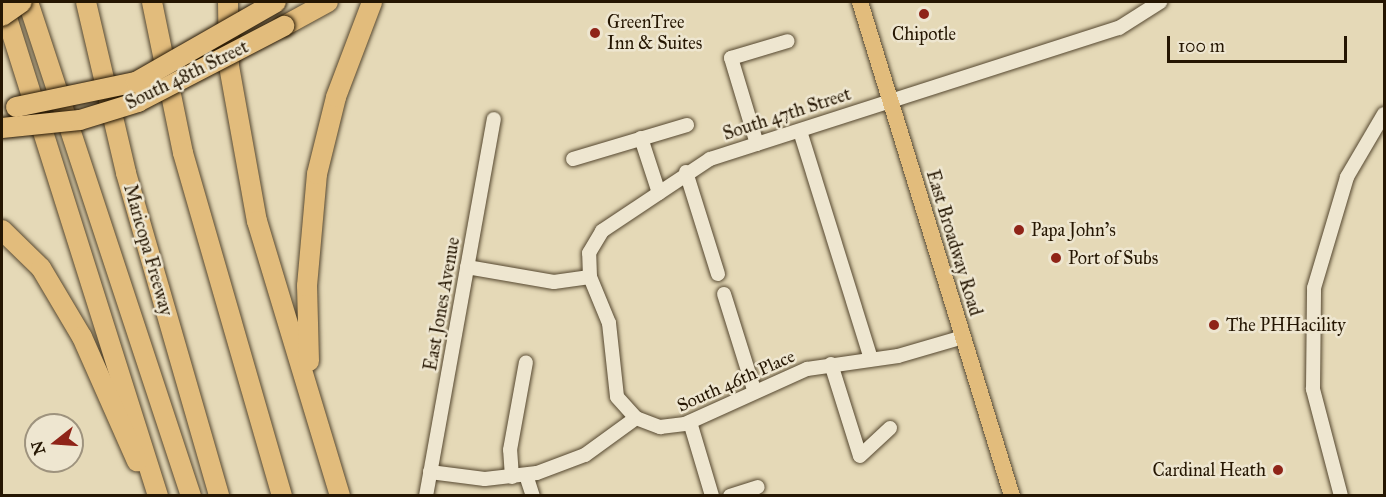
<!DOCTYPE html>
<style>
body{margin:0}
#map{position:relative;width:1386px;height:497px;overflow:hidden;background:#e5d9b7;font-family:"IM FELL Great Primer",serif}
div>[style]{position:absolute}
.roads{filter:drop-shadow(0 0 2px #55472f) drop-shadow(0 0 2px #55472f)}
.minor>*{height:14px;margin:-7px;padding:0 7px;transform-origin:7px;border-radius:7px;background:#eee6d0}
.major>*{height:16px;margin:-8px;padding:0 8px;transform-origin:8px;border-radius:8px;background:#e2bc7c}
.highway>*{height:20px;margin:-10px;padding:0 10px;transform-origin:10px;border-radius:10px;background:#e2bc7c}
.bridges{filter:drop-shadow(0 0 2px #251602) drop-shadow(0 0 2px #251602)}
.highway-bridge>*{height:20px;margin:-10px;padding:0 10px;transform-origin:10px;border-radius:10px;background:#e2bc7c}
.dots>*{width:16px;height:16px;translate:-50% -50%;box-sizing:border-box;border:3px solid #eee6d0;border-radius:50%}
span{translate:-50% -50%;white-space:nowrap;text-align:center;line-height:1.15;-webkit-text-stroke:5px #eee6d0;paint-order:stroke}
.poi-label{font-size:18px;color:#251602}
.left{translate:0 -50%;text-align:left}
.right{translate:-100% -50%;text-align:right}
.street-label{font-size:18px;color:#251602}
.frame{position:absolute;inset:0;border:3px solid #251602;pointer-events:none}
.north{position:absolute;left:24px;top:413px;width:60px;height:60px;box-sizing:border-box;background:#eee6d0;border:2px solid #9e937e;border-radius:50%;rotate:253deg;font-size:16px;font-weight:700;line-height:24px;text-align:center;color:#251602}
.north::after{content:'';display:block;margin:auto;width:21px;height:27px;background:#8f2418;clip-path:polygon(50% 0,100% 100%,50% 72%,0 100%)}
.scale{position:absolute;left:1167px;top:36px;width:180px;height:27px;box-sizing:border-box;border:3px solid #251602;border-top:0;padding-left:8px;font-size:18px;line-height:21px;white-space:nowrap;color:#251602;-webkit-text-stroke:4px #eee6d0;paint-order:stroke}
</style>
<div id="map">
<div class="roads">
<div class="minor">
<div style="left:800px;top:131px;width:239px;rotate:72.7deg"></div>
<div style="left:641px;top:138px;width:58px;rotate:71.9deg"></div>
<div style="left:757px;top:144px;width:90px;rotate:-106.8deg"></div>
<div style="left:731px;top:58px;width:59px;rotate:-16.6deg"></div>
<div style="left:573px;top:159px;width:119px;rotate:-16.6deg"></div>
<div style="left:686px;top:172px;width:107px;rotate:72.6deg"></div>
<div style="left:467px;top:267px;width:88px;rotate:9.8deg"></div>
<div style="left:554px;top:282px;width:36px;rotate:-8deg"></div>
<div style="left:590px;top:277px;width:24px;rotate:-92deg"></div>
<div style="left:589px;top:253px;width:26px;rotate:-59deg"></div>
<div style="left:602px;top:231px;width:130px;rotate:-33.7deg"></div>
<div style="left:710px;top:159px;width:429px;rotate:-17.8deg"></div>
<div style="left:1119px;top:28px;width:49px;rotate:-32.4deg"></div>
<div style="left:590px;top:277px;width:50px;rotate:67.6deg"></div>
<div style="left:609px;top:323px;width:74px;rotate:83.8deg"></div>
<div style="left:617px;top:397px;width:28px;rotate:48deg"></div>
<div style="left:636px;top:418px;width:26px;rotate:21deg"></div>
<div style="left:660px;top:427px;width:25px;rotate:-7deg"></div>
<div style="left:685px;top:424px;width:134px;rotate:-24.3deg"></div>
<div style="left:807px;top:369px;width:92px;rotate:-8.1deg"></div>
<div style="left:898px;top:356px;width:68px;rotate:-16.3deg"></div>
<div style="left:724px;top:294px;width:101px;rotate:72.6deg"></div>
<div style="left:831px;top:364px;width:96px;rotate:72.5deg"></div>
<div style="left:860px;top:456px;width:41px;rotate:-43deg"></div>
<div style="left:690px;top:422px;width:77px;rotate:73.4deg"></div>
<div style="left:430px;top:472px;width:55px;rotate:7.3deg"></div>
<div style="left:485px;top:479px;width:52px;rotate:-6.6deg"></div>
<div style="left:537px;top:473px;width:51px;rotate:-20.6deg"></div>
<div style="left:585px;top:455px;width:63px;rotate:-36deg"></div>
<div style="left:526px;top:475px;width:22px;rotate:72deg"></div>
<div style="left:512px;top:477px;width:27px;rotate:-94deg"></div>
<div style="left:510px;top:450px;width:89px;rotate:-79.7deg"></div>
<div style="left:426px;top:496px;width:383px;rotate:-79.8deg"></div>
<div style="left:730px;top:496px;width:29px;rotate:-18deg"></div>
<div style="left:1341px;top:496px;width:111px;rotate:-104.7deg"></div>
<div style="left:1313px;top:389px;width:101px;rotate:-89.4deg"></div>
<div style="left:1314px;top:288px;width:116px;rotate:-73.4deg"></div>
<div style="left:1347px;top:177px;width:73px;rotate:-59.6deg"></div>
</div>
<div class="major">
<div style="left:860px;top:2px;width:517px;rotate:72.9deg"></div>
</div>
<div class="highway">
<div style="left:2px;top:2px;width:518px;rotate:72.47deg"></div>
<div style="left:28px;top:2px;width:520px;rotate:71.74deg"></div>
<div style="left:86px;top:2px;width:176px;rotate:76.8deg"></div>
<div style="left:126px;top:173px;width:336px;rotate:73.9deg"></div>
<div style="left:152px;top:2px;width:154px;rotate:78.4deg"></div>
<div style="left:183px;top:153px;width:357px;rotate:73.9deg"></div>
<div style="left:228px;top:2px;width:64px;rotate:89.1deg"></div>
<div style="left:229px;top:66px;width:158px;rotate:79.8deg"></div>
<div style="left:257px;top:221px;width:287px;rotate:73.2deg"></div>
<div style="left:284px;top:26px;width:50px;rotate:-28.6deg"></div>
<div style="left:2px;top:230px;width:54px;rotate:44.3deg"></div>
<div style="left:41px;top:268px;width:80px;rotate:59.3deg"></div>
<div style="left:82px;top:337px;width:136px;rotate:66.1deg"></div>
<div style="left:309px;top:361px;width:75px;rotate:-91.5deg"></div>
<div style="left:307px;top:286px;width:112px;rotate:-84.9deg"></div>
<div style="left:317px;top:174px;width:79px;rotate:-76.1deg"></div>
<div style="left:336px;top:97px;width:102px;rotate:-69.2deg"></div>
</div>
</div>
<div class="bridges">
<div class="highway-bridge">
<div style="left:2px;top:16px;width:24px;rotate:-35deg"></div>
<div style="left:16px;top:107px;width:123px;rotate:-11.8deg"></div>
<div style="left:136px;top:82px;width:161px;rotate:-29.7deg"></div>
<div style="left:2px;top:128px;width:78px;rotate:-5.9deg"></div>
<div style="left:80px;top:120px;width:61px;rotate:-17.2deg"></div>
<div style="left:138px;top:102px;width:165px;rotate:-27.5deg"></div>
</div>
</div>
<div class="dots">
<div style="left:924px;top:14px;background:#8f2418"></div>
<div style="left:595px;top:33px;background:#8f2418"></div>
<div style="left:1019px;top:230px;background:#8f2418"></div>
<div style="left:1056px;top:258px;background:#8f2418"></div>
<div style="left:1214px;top:325px;background:#8f2418"></div>
<div style="left:1278px;top:470px;background:#8f2418"></div>
</div>
<div class="poi-label">
<span class="left" style="left:607px;top:33px">GreenTree<br>Inn &amp; Suites</span>
<span style="left:924px;top:34px">Chipotle</span>
<span class="left" style="left:1031px;top:230px">Papa John's</span>
<span class="left" style="left:1068px;top:258px">Port of Subs</span>
<span class="left" style="left:1226px;top:325px">The PHHacility</span>
<span class="right" style="left:1266px;top:470px">Cardinal Heath</span>
</div>
<div class="street-label">
<span style="left:187px;top:75px;rotate:-26deg">South 48th Street</span>
<span style="left:787px;top:114px;rotate:-18deg">South 47th Street</span>
<span style="left:954px;top:243px;rotate:73deg">East Broadway Road</span>
<span style="left:148px;top:250px;rotate:74deg">Maricopa Freeway</span>
<span style="left:442px;top:304px;rotate:-80deg">East Jones Avenue</span>
<span style="left:736px;top:381px;rotate:-24deg">South 46th Place</span>
</div>
<div class="frame"></div>
<div class="north">N</div>
<div class="scale">100 m</div>
</div>
